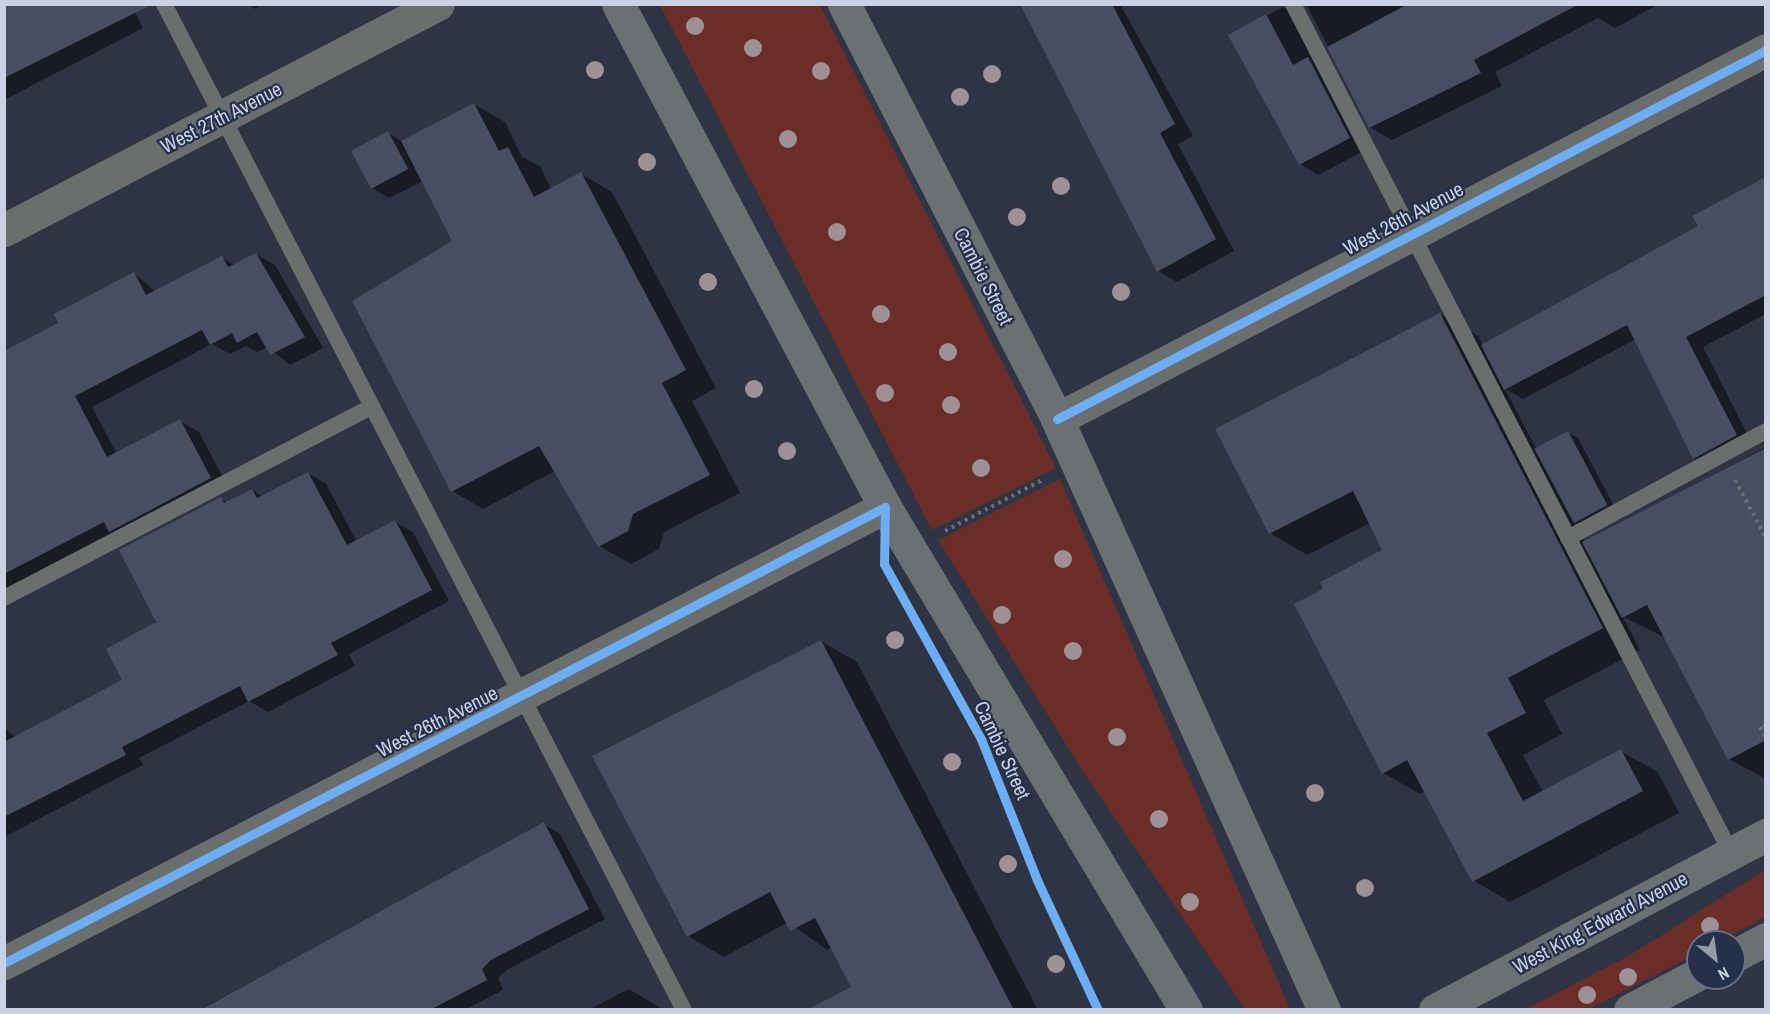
<!DOCTYPE html>
<style>
body{margin:0}
#map{position:relative;width:1770px;height:1014px;overflow:hidden;background:#2e3443;font-family:"Archivo Narrow",sans-serif}
div>[style]{position:absolute}
.green>*{inset:0;background:#6a2d28}
.shadow>*{inset:0;background:#0007}
.building>*{inset:0;background:#474e62;transform-origin:0 0}
.path>*{height:4px;margin-top:-2px;transform-origin:0;background:repeating-linear-gradient(90deg,#6a6f71 0 3px,transparent 0 7.5px)}
.service>*{height:16px;margin:-8px;padding:0 8px;transform-origin:8px;border-radius:8px;background:#6a6f6e}
.minor>*{height:33px;margin:-16.5px;padding:0 16.5px;transform-origin:16.5px;border-radius:16.5px;background:#6a6f6e}
.secondary>*{height:33px;margin:-16.5px;padding:0 16.5px;transform-origin:16.5px;border-radius:16.5px;background:#6b7172}
.cycleway>*{height:9px;margin:-4.5px;padding:0 4.5px;transform-origin:4.5px;border-radius:4.5px;background:#6dadf4}
.trees>*{width:18px;height:18px;margin:-9px;border-radius:50%;background:#9d9196}
span{translate:-50% -50%;white-space:nowrap;text-align:center;line-height:1.15;-webkit-text-stroke:4.5px #26304b;paint-order:stroke}
.street-label{font-size:20px;color:#cad1e3}
.frame{position:absolute;inset:0;border:6px solid #cad1e3;pointer-events:none}
.north{position:absolute;left:1686px;top:930px;width:60px;height:60px;box-sizing:border-box;background:#26304b;border:2px solid #687088;border-radius:50%;rotate:151deg;font-size:16px;font-weight:700;line-height:24px;text-align:center;color:#cad1e3}
.north::after{content:'';display:block;margin:auto;width:21px;height:27px;background:#939aab;clip-path:polygon(50% 0,100% 100%,50% 72%,0 100%)}
</style>
<div id="map">
<div class="green">
<div style="clip-path:polygon(660px 5px,820px 5px,1056px 468px,932px 530px)"></div>
<div style="clip-path:polygon(1060px 479px,1288px 1004px,1290px 1009px,1245px 1009px,1084px 773px,938px 540px)"></div>
<div style="clip-path:polygon(1765px 870px,1765px 917px,1718px 942px,1698px 942px,1698px 953px,1589px 1009px,1526px 1009px,1630px 955px)"></div>
</div>
<div class="shadow">
<div style="clip-path:polygon(4px 4px,131px 4px,143px 28px,4px 100px)"></div>
<div style="clip-path:polygon(248px 4px,263px 4px,255px 9px)"></div>
<div style="clip-path:polygon(1021px 4px,1120px 4px,1193px 136px,1178px 144px,1234px 251px,1177px 282px,1158px 271px)"></div>
<div style="clip-path:polygon(1306px 4px,1659px 4px,1615px 28px,1598px 18px,1495px 72px,1502px 86px,1392px 140px,1370px 127px)"></div>
<div style="clip-path:polygon(1283px 7px,1301px 18px,1368px 149px,1318px 175px,1300px 164px,1230px 35px)"></div>
<div style="clip-path:polygon(474px 104px,505px 122px,522px 157px,540px 166px,551px 189px,581px 174px,612px 192px,716px 388px,692px 401px,740px 493px,664px 532px,659px 549px,631px 564px,599px 546px,555px 471px,483px 509px,452px 491px,454px 241px,423px 181px,389px 198px,370px 187px,388px 133px,403px 142px)"></div>
<div style="clip-path:polygon(1766px 179px,1766px 314px,1703px 347px,1753px 445px,1711px 468px,1694px 458px,1636px 339px,1523px 399px,1505px 389px,1537px 450px,1568px 433px,1578px 438px,1616px 510px,1583px 528px,1574px 522px,1585px 543px,1766px 447px,1766px 779px,1729px 759px,1666px 638px,1623px 617px,1640px 650px,1544px 700px,1562px 734px,1523px 755px,1543px 792px,1620px 751px,1658px 772px,1679px 813px,1510px 902px,1473px 880px,1426px 791px,1420px 794px,1383px 773px,1325px 590px,1384px 551px,1370px 523px,1307px 555px,1270px 533px,1440px 314px,1478px 336px,1483px 345px,1700px 227px)"></div>
<div style="clip-path:polygon(256px 254px,275px 265px,323px 348px,290px 365px,267px 347px,257px 352px,246px 346px,230px 354px,212px 344px,92px 407px,117px 454px,180px 421px,199px 432px,229px 489px,4px 594px,4px 519px,60px 324px,134px 273px,156px 292px,222px 258px,235px 265px)"></div>
<div style="clip-path:polygon(308px 473px,326px 484px,357px 542px,395px 522px,413px 532px,449px 601px,349px 654px,355px 666px,268px 712px,249px 701px,139px 758px,143px 765px,4px 837px,4px 726px,15px 738px,124px 680px,221px 499px,228px 503px,252px 490px,263px 497px)"></div>
<div style="clip-path:polygon(821px 641px,857px 662px,1038px 1010px,811px 1010px,853px 987px,833px 947px,827px 950px,788px 922px,724px 957px,688px 936px)"></div>
<div style="clip-path:polygon(544px 824px,560px 834px,605px 919px,508px 969px,498px 978px,503px 990px,464px 1010px,199px 1010px)"></div>
<div style="clip-path:polygon(629px 989px,664px 1010px,588px 1010px)"></div>
</div>
<div class="building">
<div style="clip-path:polygon(4px 4px,153px 4px,4px 78px)"></div>
<div style="clip-path:polygon(1020px 4px,1112px 4px,1175px 124px,1160px 133px,1216px 239px,1157px 272px)"></div>
<div style="clip-path:polygon(1408px 4px,1579px 4px,1474px 60px,1481px 73px,1369px 128px,1327px 47px)"></div>
<div style="clip-path:polygon(1266px 14px,1293px 65px,1308px 57px,1350px 138px,1299px 165px,1228px 35px)"></div>
<div style="clip-path:polygon(474px 103px,499px 151px,508px 147px,534px 197px,581px 172px,686px 370px,662px 383px,710px 475px,633px 514px,628px 531px,598px 547px,539px 446px,451px 492px,352px 301px,452px 241px,401px 141px)"></div>
<div style="left:388px;top:131px;width:43px;height:42px;rotate:62deg"></div>
<div style="clip-path:polygon(1766px 177px,1766px 295px,1686px 337px,1737px 435px,1693px 459px,1627px 325px,1504px 390px,1481px 345px,1698px 226px,1692px 216px)"></div>
<div style="clip-path:polygon(256px 253px,305px 337px,270px 355px,257px 332px,237px 343px,232px 333px,210px 345px,202px 330px,75px 396px,107px 457px,180px 419px,211px 478px,109px 532px,104px 522px,4px 574px,4px 351px,58px 323px,54px 314px,134px 272px,146px 295px,222px 256px,228px 267px)"></div>
<div style="clip-path:polygon(1440px 313px,1603px 628px,1508px 678px,1526px 713px,1487px 733px,1523px 801px,1621px 749px,1643px 791px,1472px 882px,1407px 760px,1382px 774px,1294px 604px,1323px 589px,1320px 582px,1382px 550px,1353px 491px,1269px 534px,1215px 429px)"></div>
<div style="left:1568px;top:431px;width:84px;height:38px;rotate:62deg"></div>
<div style="clip-path:polygon(1766px 448px,1766px 740px,1728px 760px,1647px 605px,1622px 618px,1582px 542px)"></div>
<div style="clip-path:polygon(308px 472px,347px 545px,395px 520px,432px 590px,331px 643px,338px 655px,248px 702px,240px 686px,122px 747px,126px 755px,4px 817px,4px 742px,122px 680px,106px 649px,156px 622px,119px 550px,221px 497px,224px 503px,252px 489px,257px 498px)"></div>
<div style="clip-path:polygon(821px 640px,949px 885px,1014px 1010px,807px 1010px,851px 987px,815px 918px,790px 931px,770px 892px,687px 937px,592px 756px)"></div>
<div style="clip-path:polygon(544px 822px,589px 909px,491px 960px,482px 969px,487px 980px,430px 1010px,200px 1010px)"></div>
</div>
<div class="path">
<div style="left:1735px;top:480px;width:66px;rotate:61.9deg"></div>
<div style="left:945px;top:531px;width:110px;rotate:-27.7deg"></div>
<div style="left:1766px;top:725px;width:6px;rotate:162deg"></div>
<div style="left:1760px;top:727px;width:13px;rotate:61deg"></div>
</div>
<div class="service">
<div style="left:164px;top:4px;width:1132px;rotate:62.67deg"></div>
<div style="left:1293px;top:4px;width:955px;rotate:62.71deg"></div>
<div style="left:1568px;top:538px;width:225px;rotate:-28.4deg"></div>
<div style="left:4px;top:598px;width:414px;rotate:-27.5deg"></div>
</div>
<div class="minor">
<div style="left:4px;top:230px;width:489px;rotate:-27.5deg"></div>
<div style="left:1057px;top:419px;width:799px;rotate:-27.49deg"></div>
<div style="left:4px;top:963px;width:992px;rotate:-27.37deg"></div>
</div>
<div class="secondary">
<div style="left:618px;top:4px;width:569px;rotate:62.04deg"></div>
<div style="left:885px;top:507px;width:586px;rotate:59.1deg"></div>
<div style="left:844px;top:4px;width:466px;rotate:62.8deg"></div>
<div style="left:1057px;top:419px;width:649px;rotate:65.69deg"></div>
<div style="left:1734px;top:956px;width:36px;rotate:-28deg"></div>
<div style="left:1435px;top:1010px;width:374px;rotate:-27.9deg"></div>
<div style="left:1630px;top:1010px;width:77px;rotate:-27.9deg"></div>
</div>
<div class="cycleway">
<div style="left:1057px;top:419px;width:799px;rotate:-27.49deg"></div>
<div style="left:4px;top:963px;width:992px;rotate:-27.37deg"></div>
<div style="left:885px;top:507px;width:57px;rotate:91deg"></div>
<div style="left:884px;top:564px;width:200px;rotate:61deg"></div>
<div style="left:981px;top:739px;width:152px;rotate:68.3deg"></div>
<div style="left:1037px;top:880px;width:144px;rotate:64.9deg"></div>
</div>
<div class="trees">
<div style="left:695px;top:26px"></div>
<div style="left:753px;top:48px"></div>
<div style="left:595px;top:70px"></div>
<div style="left:821px;top:71px"></div>
<div style="left:992px;top:74px"></div>
<div style="left:960px;top:97px"></div>
<div style="left:788px;top:139px"></div>
<div style="left:647px;top:162px"></div>
<div style="left:1061px;top:186px"></div>
<div style="left:1017px;top:217px"></div>
<div style="left:837px;top:232px"></div>
<div style="left:708px;top:282px"></div>
<div style="left:1121px;top:292px"></div>
<div style="left:881px;top:314px"></div>
<div style="left:948px;top:352px"></div>
<div style="left:754px;top:389px"></div>
<div style="left:885px;top:393px"></div>
<div style="left:951px;top:405px"></div>
<div style="left:787px;top:451px"></div>
<div style="left:981px;top:468px"></div>
<div style="left:1063px;top:559px"></div>
<div style="left:1002px;top:615px"></div>
<div style="left:895px;top:640px"></div>
<div style="left:1073px;top:651px"></div>
<div style="left:1117px;top:737px"></div>
<div style="left:952px;top:762px"></div>
<div style="left:1315px;top:793px"></div>
<div style="left:1159px;top:819px"></div>
<div style="left:1008px;top:864px"></div>
<div style="left:1365px;top:888px"></div>
<div style="left:1190px;top:902px"></div>
<div style="left:1710px;top:926px"></div>
<div style="left:1056px;top:964px"></div>
<div style="left:1628px;top:977px"></div>
<div style="left:1587px;top:995px"></div>
</div>
<div class="street-label">
<span style="left:221px;top:117px;rotate:-27deg">West 27th Avenue</span>
<span style="left:1403px;top:218px;rotate:-28deg">West 26th Avenue</span>
<span style="left:984px;top:276px;rotate:63deg">Cambie Street</span>
<span style="left:437px;top:721px;rotate:-27deg">West 26th Avenue</span>
<span style="left:1003px;top:750px;rotate:65deg">Cambie Street</span>
<span style="left:1600px;top:922px;rotate:-28deg">West King Edward Avenue</span>
</div>
<div class="frame"></div>
<div class="north">N</div>
</div>
